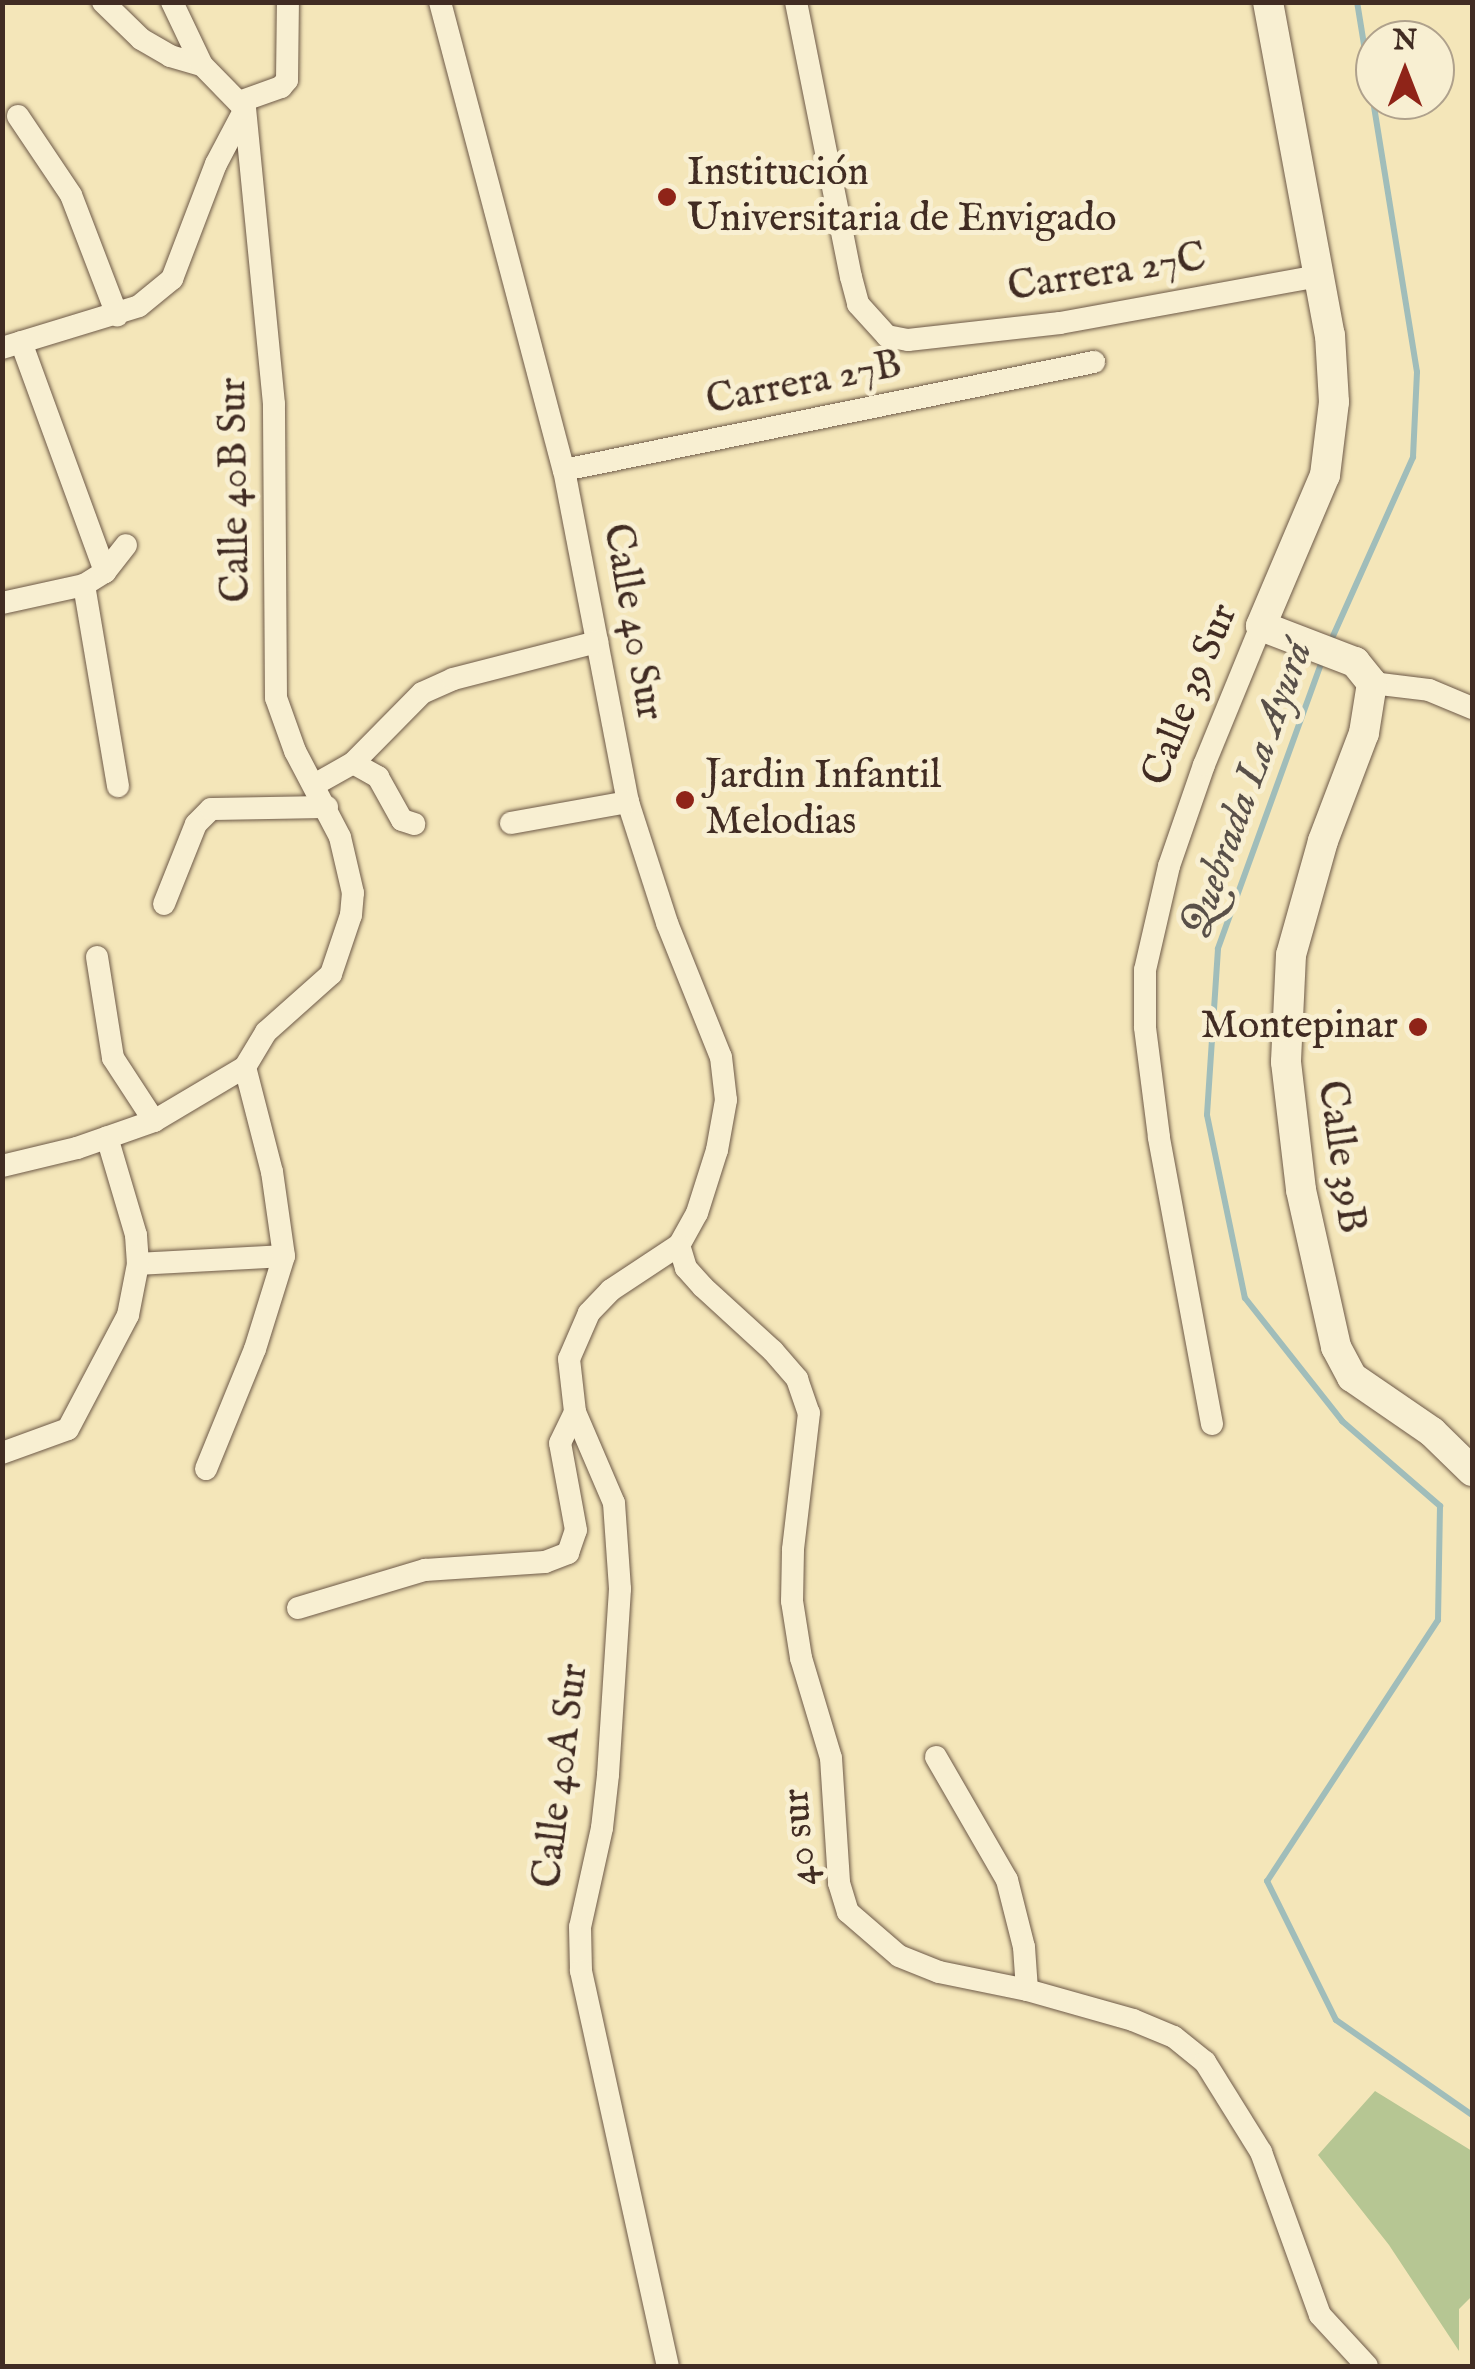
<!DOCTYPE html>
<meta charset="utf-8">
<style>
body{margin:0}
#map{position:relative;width:1475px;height:2369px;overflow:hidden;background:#f4e6b9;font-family:"IM FELL English",serif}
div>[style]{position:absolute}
.green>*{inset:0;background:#b6c693}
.stream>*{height:6px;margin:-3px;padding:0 3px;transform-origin:3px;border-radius:3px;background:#a0bdba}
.roads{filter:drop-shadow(0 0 2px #6e5a48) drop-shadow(0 0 2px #6e5a48)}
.street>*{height:22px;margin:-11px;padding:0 11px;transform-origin:11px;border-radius:11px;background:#f8efd2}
.secondary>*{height:30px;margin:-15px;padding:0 15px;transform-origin:15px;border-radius:15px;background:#f8efd2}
.dots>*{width:28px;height:28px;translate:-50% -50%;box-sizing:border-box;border:5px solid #f8efd2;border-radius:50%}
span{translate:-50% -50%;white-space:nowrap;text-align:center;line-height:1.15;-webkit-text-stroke:10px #f8efd2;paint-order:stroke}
.poi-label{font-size:40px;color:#412c23}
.left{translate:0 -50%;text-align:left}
.right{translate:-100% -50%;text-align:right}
.street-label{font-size:40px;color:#412c23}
.water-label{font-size:42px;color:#595049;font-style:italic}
.frame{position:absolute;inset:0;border:5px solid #412c23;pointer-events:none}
.north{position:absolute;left:1355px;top:20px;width:100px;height:100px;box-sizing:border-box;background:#f8efd2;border:2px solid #afa18c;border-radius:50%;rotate:0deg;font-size:28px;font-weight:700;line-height:40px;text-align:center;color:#412c23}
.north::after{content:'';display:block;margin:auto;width:35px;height:45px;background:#8f2418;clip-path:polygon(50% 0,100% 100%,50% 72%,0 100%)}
</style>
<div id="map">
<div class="green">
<div style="clip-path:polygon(1375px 2091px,1472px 2151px,1472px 2296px,1459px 2309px,1459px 2351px,1389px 2245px,1318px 2155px)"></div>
</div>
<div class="stream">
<div style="left:1329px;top:645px;width:206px;rotate:-65.9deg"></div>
<div style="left:1413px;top:457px;width:85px;rotate:-87.3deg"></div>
<div style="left:1417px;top:372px;width:375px;rotate:-99.2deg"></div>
<div style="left:1322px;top:661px;width:306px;rotate:109.9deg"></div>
<div style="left:1218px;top:949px;width:166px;rotate:93.8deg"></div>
<div style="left:1207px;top:1115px;width:187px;rotate:78.3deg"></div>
<div style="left:1245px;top:1298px;width:157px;rotate:51.7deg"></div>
<div style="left:1342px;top:1421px;width:130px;rotate:40.9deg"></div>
<div style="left:1440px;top:1506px;width:114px;rotate:91deg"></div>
<div style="left:1438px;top:1620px;width:312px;rotate:123.2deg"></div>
<div style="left:1267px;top:1881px;width:155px;rotate:63.6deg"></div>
<div style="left:1336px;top:2020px;width:166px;rotate:34.9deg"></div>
</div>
<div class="roads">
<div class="street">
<div style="left:103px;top:2px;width:53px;rotate:44.2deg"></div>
<div style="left:141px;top:39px;width:34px;rotate:30deg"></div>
<div style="left:170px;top:56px;width:33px;rotate:16deg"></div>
<div style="left:440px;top:2px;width:484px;rotate:75.2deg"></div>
<div style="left:564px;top:470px;width:338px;rotate:79.1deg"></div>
<div style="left:628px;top:802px;width:127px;rotate:72.1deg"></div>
<div style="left:667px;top:923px;width:144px;rotate:68.1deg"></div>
<div style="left:721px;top:1057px;width:43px;rotate:83.4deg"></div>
<div style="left:726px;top:1100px;width:51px;rotate:100.2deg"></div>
<div style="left:717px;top:1150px;width:66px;rotate:107.6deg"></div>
<div style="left:697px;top:1213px;width:37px;rotate:119deg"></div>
<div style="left:679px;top:1245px;width:82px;rotate:146.5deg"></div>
<div style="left:611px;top:1290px;width:32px;rotate:134deg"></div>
<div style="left:589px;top:1313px;width:50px;rotate:113.5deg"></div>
<div style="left:569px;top:1359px;width:53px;rotate:83.5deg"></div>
<div style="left:575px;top:1412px;width:99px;rotate:66.8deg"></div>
<div style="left:614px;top:1503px;width:86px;rotate:86deg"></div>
<div style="left:620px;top:1589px;width:186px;rotate:93.7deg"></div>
<div style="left:608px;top:1775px;width:53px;rotate:96.5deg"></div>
<div style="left:602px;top:1828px;width:101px;rotate:102.5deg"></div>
<div style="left:580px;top:1927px;width:44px;rotate:88.7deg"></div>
<div style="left:581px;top:1971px;width:404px;rotate:77.6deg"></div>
<div style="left:796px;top:2px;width:280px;rotate:78.7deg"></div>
<div style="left:851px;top:277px;width:28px;rotate:75deg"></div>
<div style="left:858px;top:304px;width:43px;rotate:47.8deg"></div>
<div style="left:887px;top:336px;width:21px;rotate:11deg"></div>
<div style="left:908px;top:340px;width:153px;rotate:-6.4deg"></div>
<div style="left:1060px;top:323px;width:262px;rotate:-10.3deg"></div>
<div style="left:239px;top:102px;width:45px;rotate:-19.7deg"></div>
<div style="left:281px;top:87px;width:9px;rotate:-49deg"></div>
<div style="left:287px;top:80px;width:78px;rotate:-89.3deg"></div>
<div style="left:18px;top:116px;width:95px;rotate:56.1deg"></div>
<div style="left:71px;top:195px;width:129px;rotate:69deg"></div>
<div style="left:21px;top:342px;width:245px;rotate:69.9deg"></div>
<div style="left:2px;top:348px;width:143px;rotate:-17deg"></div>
<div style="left:139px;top:306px;width:43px;rotate:-39.3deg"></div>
<div style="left:172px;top:279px;width:123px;rotate:-69.1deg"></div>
<div style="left:216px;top:164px;width:62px;rotate:-62.2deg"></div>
<div style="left:564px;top:470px;width:541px;rotate:-11.52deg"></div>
<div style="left:84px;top:585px;width:204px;rotate:80.4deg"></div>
<div style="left:2px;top:603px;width:84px;rotate:-12.4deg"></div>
<div style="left:84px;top:585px;width:25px;rotate:-32deg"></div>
<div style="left:105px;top:572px;width:34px;rotate:-52deg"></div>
<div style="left:1372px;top:683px;width:57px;rotate:7deg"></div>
<div style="left:1429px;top:690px;width:47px;rotate:22.7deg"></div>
<div style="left:353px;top:763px;width:29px;rotate:29deg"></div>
<div style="left:378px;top:777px;width:49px;rotate:60.8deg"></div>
<div style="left:402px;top:820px;width:13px;rotate:18deg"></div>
<div style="left:314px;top:785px;width:45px;rotate:-29.4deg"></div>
<div style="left:353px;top:763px;width:98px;rotate:-45.4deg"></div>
<div style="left:422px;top:693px;width:34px;rotate:-24deg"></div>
<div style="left:453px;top:679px;width:149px;rotate:-14.4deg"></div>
<div style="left:511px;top:823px;width:119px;rotate:-10.2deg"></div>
<div style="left:164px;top:904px;width:86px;rotate:-68.2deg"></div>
<div style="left:196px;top:824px;width:21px;rotate:-45deg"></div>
<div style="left:211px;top:809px;width:116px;rotate:-1deg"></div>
<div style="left:97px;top:957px;width:102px;rotate:81deg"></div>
<div style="left:113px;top:1058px;width:75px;rotate:56.9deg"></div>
<div style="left:2px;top:1166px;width:77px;rotate:-13.5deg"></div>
<div style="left:77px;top:1148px;width:82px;rotate:-19.3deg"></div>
<div style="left:154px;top:1121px;width:106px;rotate:-30.7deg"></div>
<div style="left:245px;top:1067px;width:41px;rotate:-59deg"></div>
<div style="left:266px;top:1032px;width:87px;rotate:-41.7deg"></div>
<div style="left:331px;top:974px;width:62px;rotate:-71.3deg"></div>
<div style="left:351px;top:915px;width:22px;rotate:-85deg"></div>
<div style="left:353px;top:893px;width:57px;rotate:-103.1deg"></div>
<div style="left:340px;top:837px;width:97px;rotate:-117.6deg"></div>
<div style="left:295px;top:751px;width:56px;rotate:-109.7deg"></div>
<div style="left:276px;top:698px;width:294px;rotate:-90.4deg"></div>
<div style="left:274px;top:404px;width:296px;rotate:-95.6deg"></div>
<div style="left:245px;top:109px;width:62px;rotate:-134.3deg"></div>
<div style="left:202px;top:65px;width:70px;rotate:-115.5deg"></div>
<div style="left:679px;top:1245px;width:24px;rotate:73deg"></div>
<div style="left:686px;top:1268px;width:25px;rotate:48deg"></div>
<div style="left:703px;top:1287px;width:95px;rotate:42.4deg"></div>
<div style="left:773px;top:1351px;width:37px;rotate:49deg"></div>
<div style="left:797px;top:1379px;width:36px;rotate:71deg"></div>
<div style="left:809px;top:1413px;width:138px;rotate:96.7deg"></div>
<div style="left:793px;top:1550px;width:51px;rotate:91.1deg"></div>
<div style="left:792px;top:1601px;width:58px;rotate:81deg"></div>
<div style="left:801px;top:1658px;width:104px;rotate:73.3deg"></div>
<div style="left:831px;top:1758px;width:125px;rotate:86.3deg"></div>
<div style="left:839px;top:1883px;width:30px;rotate:73deg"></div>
<div style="left:848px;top:1912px;width:67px;rotate:40.8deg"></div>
<div style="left:899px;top:1956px;width:43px;rotate:21.8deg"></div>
<div style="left:939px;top:1972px;width:90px;rotate:11.6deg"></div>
<div style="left:1027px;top:1990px;width:110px;rotate:15.8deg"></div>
<div style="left:1133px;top:2020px;width:44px;rotate:22.5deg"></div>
<div style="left:1174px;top:2037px;width:40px;rotate:39deg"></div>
<div style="left:1205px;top:2062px;width:106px;rotate:58.1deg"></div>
<div style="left:1261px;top:2152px;width:173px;rotate:70.1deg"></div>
<div style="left:1320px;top:2315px;width:69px;rotate:47.3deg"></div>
<div style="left:138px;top:1264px;width:146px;rotate:-3.1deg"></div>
<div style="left:1212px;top:1424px;width:292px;rotate:-100.5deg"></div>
<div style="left:1159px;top:1137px;width:111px;rotate:-97.3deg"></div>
<div style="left:1145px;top:1027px;width:57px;rotate:-90deg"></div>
<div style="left:1145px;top:970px;width:107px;rotate:-77deg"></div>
<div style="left:1169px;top:866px;width:107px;rotate:-70.9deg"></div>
<div style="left:1204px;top:765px;width:150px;rotate:-67.7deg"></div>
<div style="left:2px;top:1453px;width:70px;rotate:-20deg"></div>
<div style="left:68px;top:1429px;width:129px;rotate:-62.2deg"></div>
<div style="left:128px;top:1315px;width:52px;rotate:-78.9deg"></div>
<div style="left:138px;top:1264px;width:29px;rotate:-94deg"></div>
<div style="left:136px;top:1235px;width:102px;rotate:-106.5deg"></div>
<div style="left:206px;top:1469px;width:130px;rotate:-67.8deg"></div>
<div style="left:255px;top:1349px;width:97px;rotate:-72.7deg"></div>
<div style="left:284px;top:1256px;width:85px;rotate:-98.1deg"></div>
<div style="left:272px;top:1172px;width:108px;rotate:-104.4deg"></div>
<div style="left:298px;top:1608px;width:133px;rotate:-16.7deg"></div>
<div style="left:425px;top:1570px;width:120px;rotate:-3.8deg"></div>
<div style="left:545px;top:1562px;width:25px;rotate:-21deg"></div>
<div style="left:568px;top:1553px;width:24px;rotate:-71deg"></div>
<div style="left:576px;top:1530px;width:88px;rotate:-100.4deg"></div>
<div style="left:560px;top:1443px;width:34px;rotate:-64deg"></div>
<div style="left:936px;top:1757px;width:142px;rotate:60deg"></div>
<div style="left:1007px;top:1880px;width:69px;rotate:75.8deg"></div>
<div style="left:1024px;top:1947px;width:43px;rotate:86deg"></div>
</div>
<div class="secondary">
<div style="left:1268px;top:2px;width:339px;rotate:79.5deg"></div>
<div style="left:1330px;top:335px;width:67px;rotate:86.6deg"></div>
<div style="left:1334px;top:402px;width:74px;rotate:97deg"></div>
<div style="left:1325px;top:475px;width:164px;rotate:113deg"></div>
<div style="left:1261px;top:626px;width:101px;rotate:21deg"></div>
<div style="left:1355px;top:662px;width:27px;rotate:51deg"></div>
<div style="left:1372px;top:683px;width:51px;rotate:99.1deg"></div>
<div style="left:1364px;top:733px;width:116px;rotate:110.8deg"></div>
<div style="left:1323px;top:841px;width:118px;rotate:105.7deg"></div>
<div style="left:1291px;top:955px;width:107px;rotate:92.7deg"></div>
<div style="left:1286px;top:1062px;width:129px;rotate:83.3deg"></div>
<div style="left:1301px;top:1190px;width:161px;rotate:77.4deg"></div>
<div style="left:1336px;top:1347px;width:34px;rotate:62deg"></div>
<div style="left:1352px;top:1377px;width:97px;rotate:34.5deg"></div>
<div style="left:1432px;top:1432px;width:56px;rotate:44.3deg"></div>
</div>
</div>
<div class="dots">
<div style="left:667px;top:197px;background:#8f2418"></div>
<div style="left:685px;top:800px;background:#8f2418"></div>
<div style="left:1418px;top:1027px;background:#8f2418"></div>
</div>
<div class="poi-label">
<span class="left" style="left:687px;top:197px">Institución<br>Universitaria de Envigado</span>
<span class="left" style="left:705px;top:800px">Jardin Infantil<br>Melodias</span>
<span class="right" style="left:1398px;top:1027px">Montepinar</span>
</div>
<div class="street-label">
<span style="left:1107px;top:274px;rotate:-9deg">Carrera 27C</span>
<span style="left:804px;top:384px;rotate:-11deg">Carrera 27B</span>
<span style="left:236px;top:490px;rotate:-91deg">Calle 40B Sur</span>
<span style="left:632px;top:622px;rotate:80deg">Calle 40 Sur</span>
<span style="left:1191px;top:695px;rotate:-68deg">Calle 39 Sur</span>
<span style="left:1340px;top:1157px;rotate:82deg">Calle 39B</span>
<span style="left:562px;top:1776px;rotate:-83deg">Calle 40A Sur</span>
<span style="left:801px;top:1837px;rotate:-95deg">40 sur</span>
</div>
<div class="water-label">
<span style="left:1248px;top:789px;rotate:-70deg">Quebrada La Ayurá</span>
</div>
<div class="frame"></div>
<div class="north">N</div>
</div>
